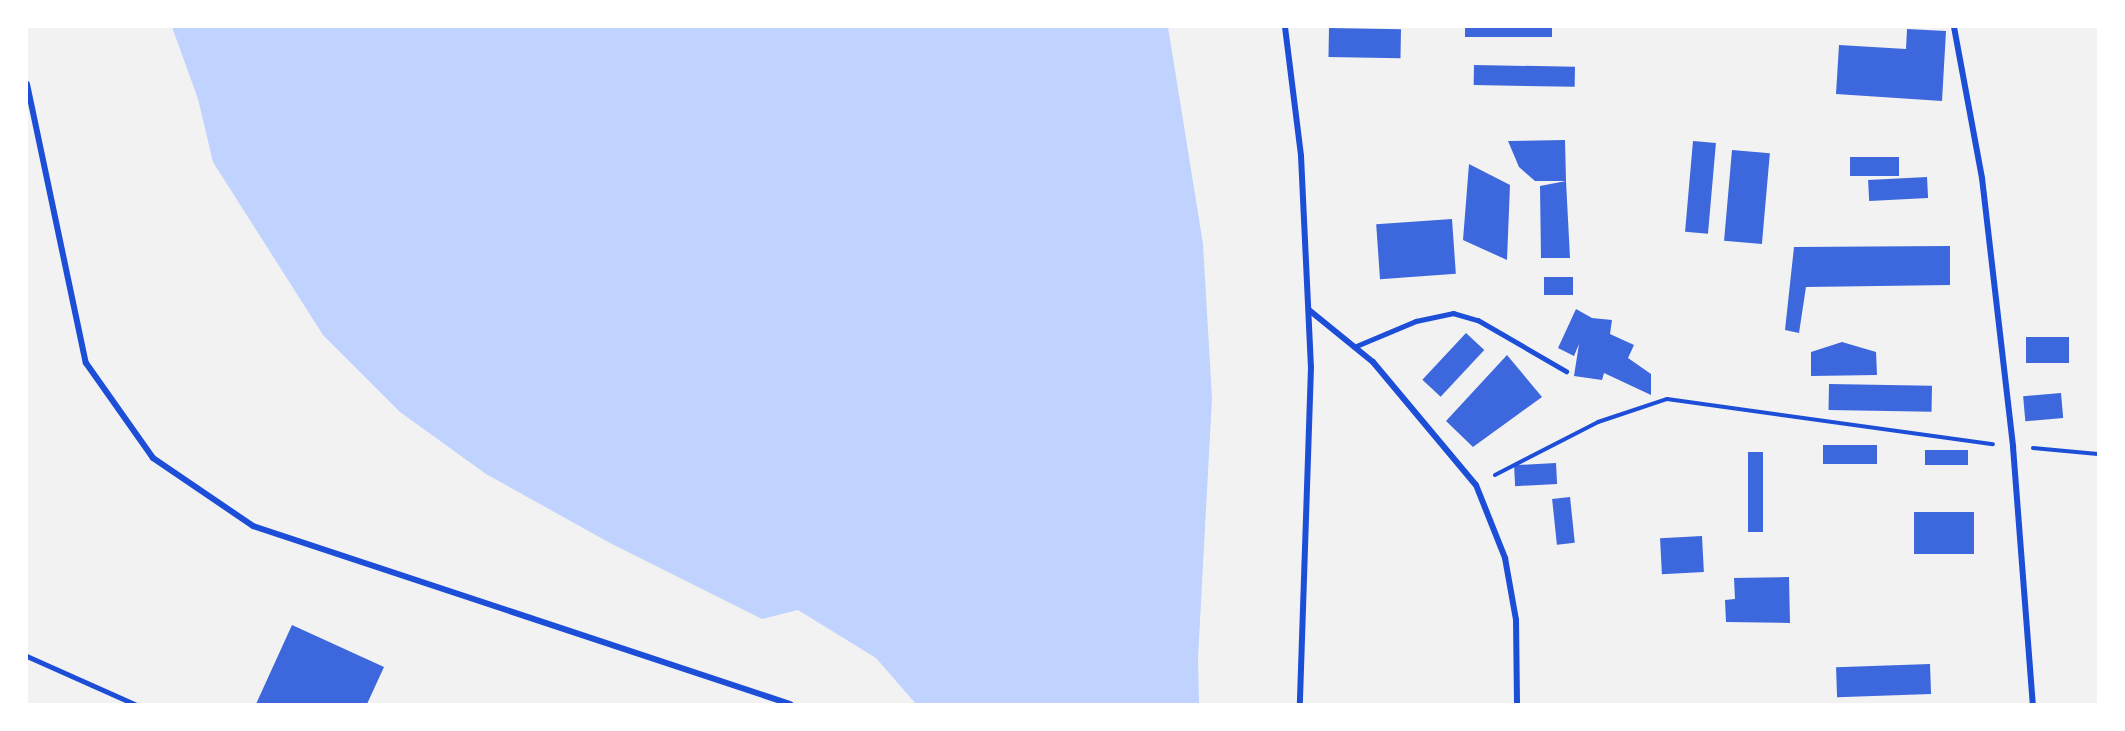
<!DOCTYPE html>
<style>
body{margin:0}
#map{position:relative;width:2125px;height:731px;overflow:hidden;background:#f2f2f2;font-family:Montserrat,sans-serif}
div>[style]{position:absolute}
.water>*{inset:0;background:#bfd3fe}
.building>*{inset:0;background:#3d67dc;transform-origin:0 0}
.path>*{height:4px;margin:-2px;padding:0 2px;transform-origin:2px;border-radius:2px;background:#1d4ed8}
.service>*{height:4.5px;margin:-2.25px;padding:0 2.25px;transform-origin:2.25px;border-radius:2.25px;background:#1d4ed8}
.minor>*{height:6px;margin:-3px;padding:0 3px;transform-origin:3px;border-radius:3px;background:#1d4ed8}
span{translate:-50% -50%;white-space:nowrap;text-align:center;line-height:1.15;-webkit-text-stroke:4.5px #fff;paint-order:stroke}
.frame{position:absolute;inset:0;border:28px solid #fff;pointer-events:none}
</style>
<div id="map">
<div class="water">
<div style="clip-path:polygon(172px 27px,1168px 27px,1203px 244px,1212px 398px,1198px 658px,1199px 704px,916px 704px,876px 658px,798px 610px,762px 619px,610px 543px,486px 474px,400px 412px,323px 335px,213px 162px,198px 99px)"></div>
</div>
<div class="building">
<div style="left:1465px;top:27px;width:87px;height:10px"></div>
<div style="left:1329px;top:28px;width:72px;height:29px;rotate:1deg"></div>
<div style="clip-path:polygon(1907px 29px,1946px 31px,1942px 101px,1836px 94px,1839px 45px,1906px 49px)"></div>
<div style="left:1474px;top:65px;width:101px;height:20px;rotate:1deg"></div>
<div style="clip-path:polygon(1565px 140px,1566px 181px,1535px 181px,1519px 167px,1508px 141px)"></div>
<div style="left:1693px;top:141px;width:23px;height:91px;rotate:5deg"></div>
<div style="left:1732px;top:150px;width:38px;height:91px;rotate:5deg"></div>
<div style="left:1899px;top:157px;width:19px;height:49px;rotate:90deg"></div>
<div style="clip-path:polygon(1469px 164px,1510px 185px,1507px 260px,1463px 240px)"></div>
<div style="left:1927px;top:177px;width:21px;height:59px;rotate:87deg"></div>
<div style="clip-path:polygon(1566px 181px,1570px 258px,1541px 258px,1540px 186px)"></div>
<div style="left:1452px;top:219px;width:55px;height:76px;rotate:86deg"></div>
<div style="clip-path:polygon(1950px 246px,1950px 285px,1806px 287px,1799px 333px,1785px 330px,1794px 247px)"></div>
<div style="left:1573px;top:277px;width:18px;height:29px;rotate:90deg"></div>
<div style="clip-path:polygon(1576px 309px,1592px 318px,1612px 320px,1610px 334px,1634px 345px,1628px 358px,1651px 374px,1651px 395px,1604px 373px,1602px 380px,1574px 376px,1579px 344px,1574px 356px,1558px 348px)"></div>
<div style="left:1466px;top:333px;width:25px;height:64px;rotate:43deg"></div>
<div style="left:2026px;top:337px;width:43px;height:26px"></div>
<div style="clip-path:polygon(1842px 342px,1876px 352px,1877px 375px,1811px 376px,1811px 352px)"></div>
<div style="clip-path:polygon(1507px 355px,1542px 397px,1473px 447px,1446px 421px)"></div>
<div style="left:1829px;top:384px;width:103px;height:26px;rotate:1deg"></div>
<div style="left:2061px;top:393px;width:25px;height:38px;rotate:85deg"></div>
<div style="left:1877px;top:445px;width:19px;height:54px;rotate:90deg"></div>
<div style="left:1968px;top:450px;width:15px;height:43px;rotate:90deg"></div>
<div style="left:1748px;top:452px;width:15px;height:80px"></div>
<div style="left:1556px;top:463px;width:21px;height:42px;rotate:87deg"></div>
<div style="left:1570px;top:497px;width:46px;height:18px;rotate:84deg"></div>
<div style="left:1914px;top:512px;width:60px;height:42px"></div>
<div style="left:1702px;top:536px;width:36px;height:42px;rotate:87deg"></div>
<div style="clip-path:polygon(1789px 577px,1790px 623px,1726px 622px,1725px 600px,1735px 599px,1734px 578px)"></div>
<div style="clip-path:polygon(292px 625px,384px 667px,367px 704px,256px 704px)"></div>
<div style="left:1930px;top:664px;width:30px;height:94px;rotate:88deg"></div>
</div>
<div class="path">
<div style="left:2033px;top:448px;width:65px;rotate:5.3deg"></div>
<div style="left:1495px;top:475px;width:116px;rotate:-27.2deg"></div>
<div style="left:1598px;top:422px;width:73px;rotate:-18.4deg"></div>
<div style="left:1667px;top:399px;width:329px;rotate:7.9deg"></div>
</div>
<div class="service">
<div style="left:1354px;top:347px;width:67px;rotate:-22.8deg"></div>
<div style="left:1416px;top:321px;width:38px;rotate:-12deg"></div>
<div style="left:1453px;top:313px;width:26px;rotate:16deg"></div>
<div style="left:1478px;top:320px;width:102px;rotate:30.1deg"></div>
<div style="left:27px;top:656px;width:118px;rotate:24deg"></div>
</div>
<div class="minor">
<div style="left:1285px;top:27px;width:130px;rotate:82.9deg"></div>
<div style="left:1301px;top:156px;width:211px;rotate:87.3deg"></div>
<div style="left:1311px;top:367px;width:337px;rotate:91.9deg"></div>
<div style="left:1954px;top:27px;width:154px;rotate:79.5deg"></div>
<div style="left:1982px;top:178px;width:271px;rotate:83.4deg"></div>
<div style="left:2013px;top:447px;width:258px;rotate:85.6deg"></div>
<div style="left:27px;top:84px;width:285px;rotate:78.1deg"></div>
<div style="left:86px;top:363px;width:116px;rotate:54.8deg"></div>
<div style="left:153px;top:458px;width:121px;rotate:34.2deg"></div>
<div style="left:253px;top:526px;width:566px;rotate:18.34deg"></div>
<div style="left:1309px;top:310px;width:82px;rotate:39.1deg"></div>
<div style="left:1373px;top:362px;width:160px;rotate:50.1deg"></div>
<div style="left:1476px;top:485px;width:79px;rotate:68.3deg"></div>
<div style="left:1505px;top:558px;width:63px;rotate:79.9deg"></div>
<div style="left:1516px;top:620px;width:84px;rotate:89.3deg"></div>
</div>
<div class="frame"></div>
</div>
